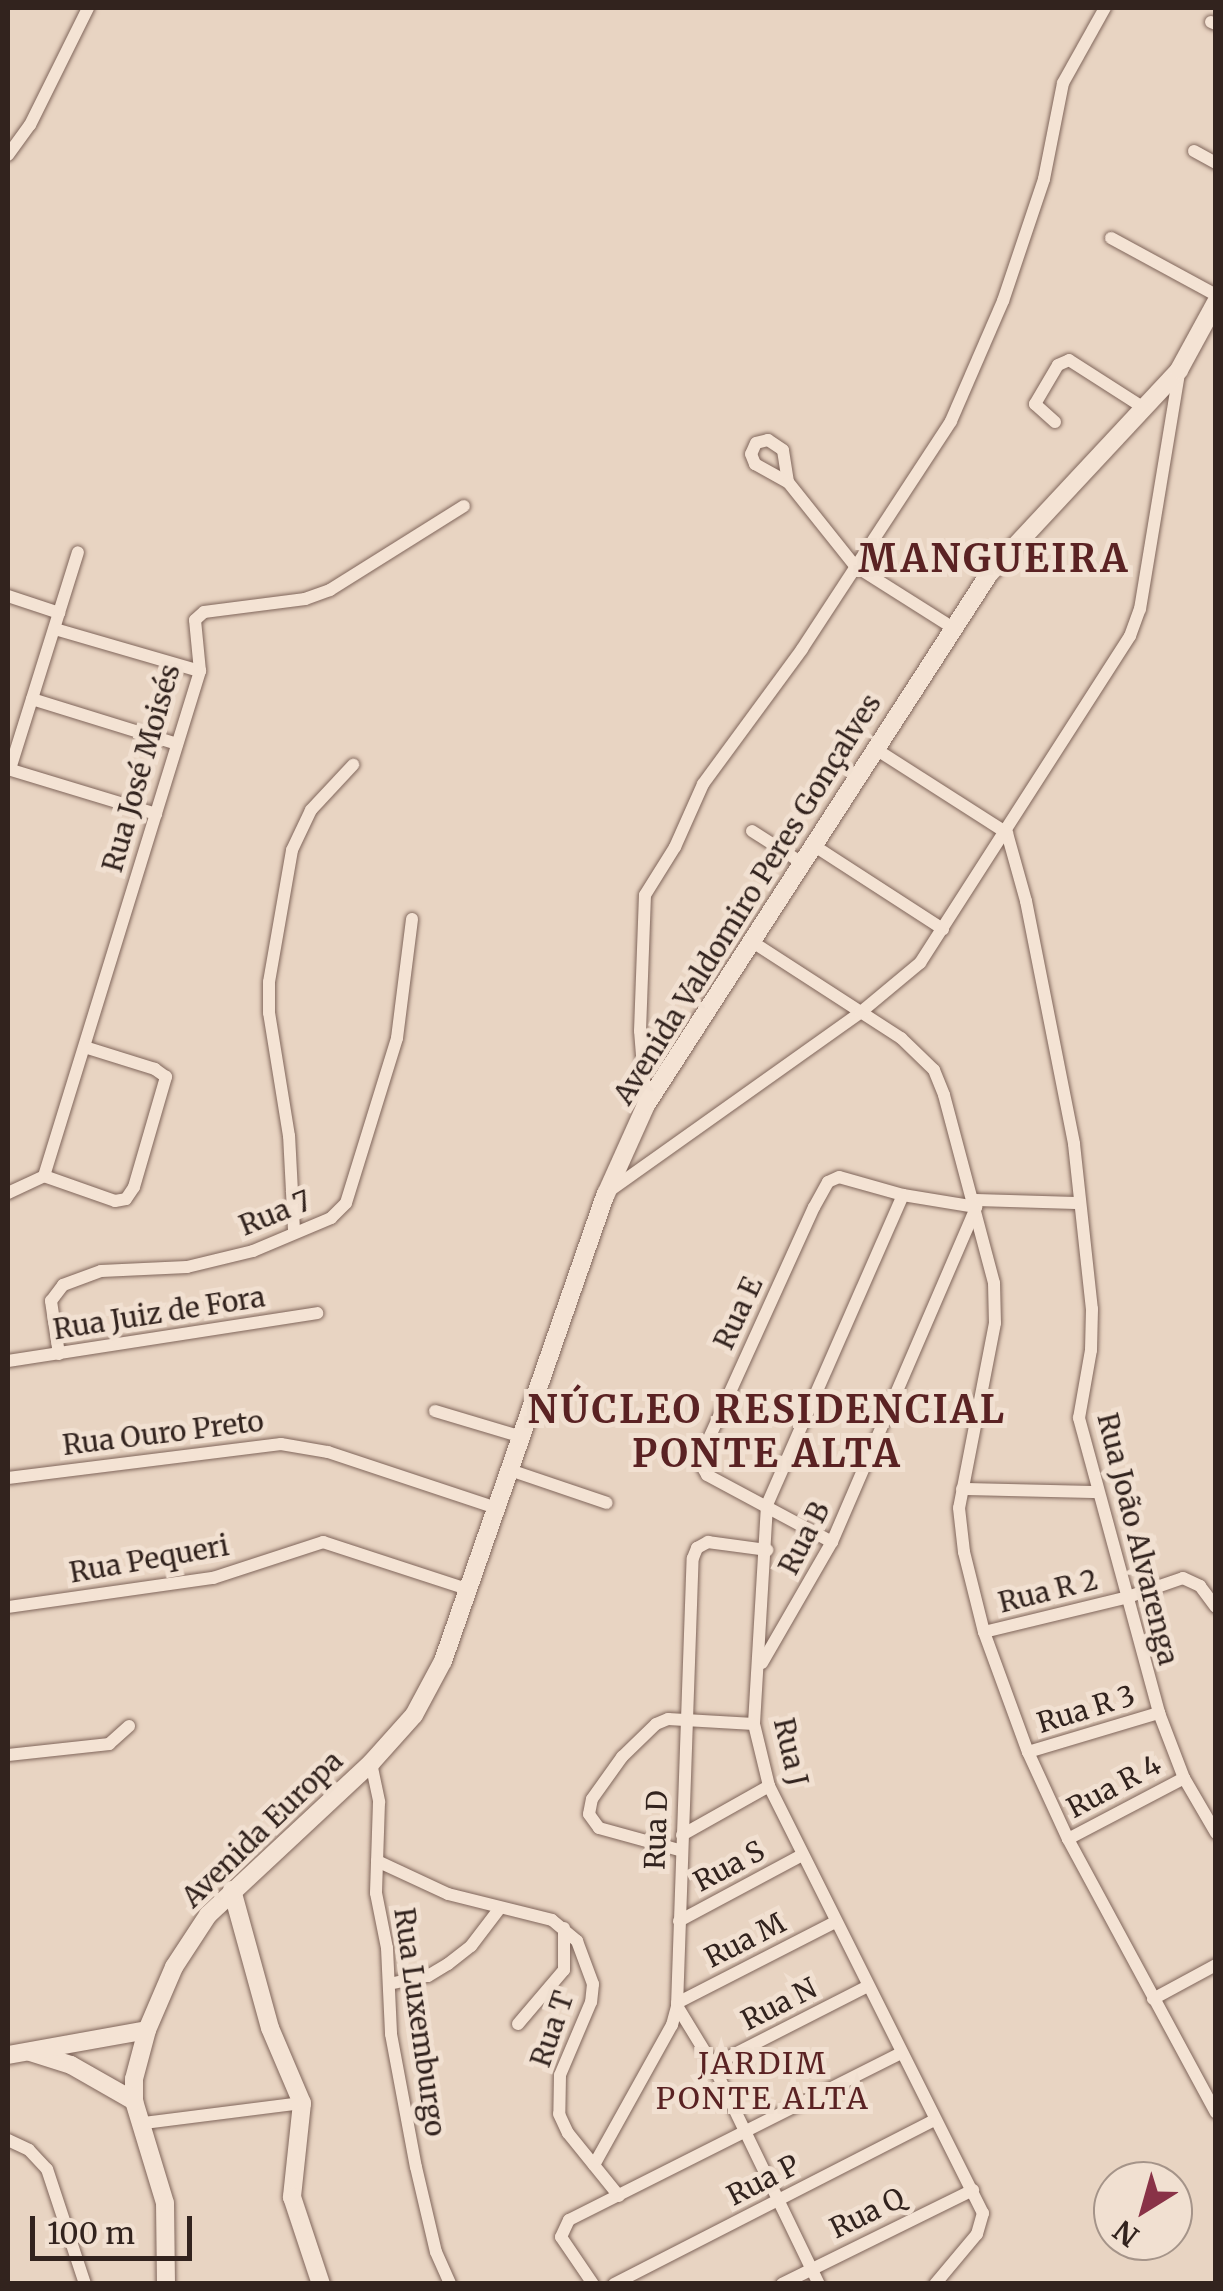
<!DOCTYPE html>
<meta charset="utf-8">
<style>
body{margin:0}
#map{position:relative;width:1223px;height:2291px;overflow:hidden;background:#e8d4c2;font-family:Merriweather,serif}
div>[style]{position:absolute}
.roads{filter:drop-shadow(0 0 2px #80665b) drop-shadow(0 0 2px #80665b)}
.street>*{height:12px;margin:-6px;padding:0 6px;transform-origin:6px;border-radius:6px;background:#f4e3d4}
.secondary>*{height:18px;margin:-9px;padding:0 9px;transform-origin:9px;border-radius:9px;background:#f4e3d4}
span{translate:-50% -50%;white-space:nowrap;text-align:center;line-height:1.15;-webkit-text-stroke:10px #f1e0d1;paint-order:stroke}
.street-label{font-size:28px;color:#32231e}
.neighbourhood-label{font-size:30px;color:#5a2223;letter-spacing:2.5px}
.district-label{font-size:38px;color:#5a2223;font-weight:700;letter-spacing:2.5px}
.frame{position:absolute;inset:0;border:10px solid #32231e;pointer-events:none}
.north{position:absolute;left:1093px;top:2161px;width:100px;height:100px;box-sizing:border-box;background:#f1e0d1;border:2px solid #a59489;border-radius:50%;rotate:217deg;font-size:28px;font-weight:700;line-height:40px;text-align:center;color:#32231e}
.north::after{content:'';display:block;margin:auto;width:35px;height:45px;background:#893247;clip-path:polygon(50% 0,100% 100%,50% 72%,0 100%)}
.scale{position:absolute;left:30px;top:2216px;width:162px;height:45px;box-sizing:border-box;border:5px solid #32231e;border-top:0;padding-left:12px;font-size:30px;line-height:35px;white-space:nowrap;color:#32231e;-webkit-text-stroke:8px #f1e0d1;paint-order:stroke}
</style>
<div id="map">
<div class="roads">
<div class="street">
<div style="left:1211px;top:22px;width:5px;rotate:22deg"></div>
<div style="left:1194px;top:151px;width:25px;rotate:29deg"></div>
<div style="left:8px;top:155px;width:37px;rotate:-54deg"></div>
<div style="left:30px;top:125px;width:131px;rotate:-63.6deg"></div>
<div style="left:1111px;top:238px;width:119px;rotate:28.5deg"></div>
<div style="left:1055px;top:422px;width:27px;rotate:-138deg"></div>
<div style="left:1035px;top:404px;width:45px;rotate:-59.5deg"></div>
<div style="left:1058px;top:365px;width:12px;rotate:-24deg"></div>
<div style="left:1069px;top:360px;width:89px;rotate:32.6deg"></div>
<div style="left:788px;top:482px;width:32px;rotate:-99deg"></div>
<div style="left:783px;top:450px;width:18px;rotate:-146deg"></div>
<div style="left:768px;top:440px;width:12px;rotate:166deg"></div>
<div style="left:756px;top:443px;width:12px;rotate:114deg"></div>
<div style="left:751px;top:454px;width:11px;rotate:68deg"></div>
<div style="left:755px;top:464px;width:38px;rotate:29deg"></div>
<div style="left:788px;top:482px;width:107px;rotate:51.4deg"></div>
<div style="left:855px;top:566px;width:116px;rotate:32.3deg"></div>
<div style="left:8px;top:596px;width:54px;rotate:18.4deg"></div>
<div style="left:55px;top:629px;width:151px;rotate:16.2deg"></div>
<div style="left:32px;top:699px;width:152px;rotate:17.2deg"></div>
<div style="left:874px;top:748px;width:158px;rotate:32.6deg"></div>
<div style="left:1007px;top:833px;width:71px;rotate:74.4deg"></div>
<div style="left:1026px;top:901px;width:248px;rotate:78.8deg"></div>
<div style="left:1074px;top:1144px;width:166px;rotate:83.8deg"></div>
<div style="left:1092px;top:1309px;width:41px;rotate:91.4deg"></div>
<div style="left:1091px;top:1350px;width:69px;rotate:100deg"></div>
<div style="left:1079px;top:1418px;width:306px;rotate:74.8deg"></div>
<div style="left:1159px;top:1713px;width:70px;rotate:69deg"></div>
<div style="left:1184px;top:1778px;width:64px;rotate:59.8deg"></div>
<div style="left:8px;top:769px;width:155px;rotate:16.9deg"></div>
<div style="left:10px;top:769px;width:227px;rotate:-72.6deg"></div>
<div style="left:752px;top:831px;width:59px;rotate:32.6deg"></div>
<div style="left:813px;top:845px;width:155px;rotate:32.9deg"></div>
<div style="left:751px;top:941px;width:179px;rotate:32.9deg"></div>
<div style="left:901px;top:1038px;width:46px;rotate:44.1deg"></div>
<div style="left:934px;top:1070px;width:27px;rotate:68deg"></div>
<div style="left:944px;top:1095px;width:195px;rotate:75.1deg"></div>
<div style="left:994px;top:1283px;width:40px;rotate:88.6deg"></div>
<div style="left:995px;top:1323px;width:188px;rotate:101deg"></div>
<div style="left:959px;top:1508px;width:44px;rotate:83.5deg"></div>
<div style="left:964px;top:1552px;width:82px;rotate:76deg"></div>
<div style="left:984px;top:1632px;width:128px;rotate:69.9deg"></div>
<div style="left:1028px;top:1752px;width:96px;rotate:65.3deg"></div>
<div style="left:1068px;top:1839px;width:311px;rotate:61.6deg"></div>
<div style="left:646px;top:1105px;width:74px;rotate:-94.6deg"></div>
<div style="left:640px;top:1031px;width:136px;rotate:-87.9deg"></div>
<div style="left:645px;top:895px;width:57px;rotate:-58deg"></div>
<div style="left:675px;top:847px;width:69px;rotate:-66deg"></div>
<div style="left:703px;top:784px;width:167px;rotate:-53.7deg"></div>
<div style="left:802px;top:649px;width:272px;rotate:-56.8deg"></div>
<div style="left:951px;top:421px;width:131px;rotate:-66.6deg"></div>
<div style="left:1003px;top:301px;width:129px;rotate:-71.4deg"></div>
<div style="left:1044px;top:179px;width:98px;rotate:-78.8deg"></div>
<div style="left:1063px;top:83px;width:86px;rotate:-60.8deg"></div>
<div style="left:44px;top:1176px;width:75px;rotate:19.4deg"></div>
<div style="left:115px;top:1201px;width:11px;rotate:-10deg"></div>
<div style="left:126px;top:1199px;width:14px;rotate:-56deg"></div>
<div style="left:134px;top:1187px;width:115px;rotate:-73.8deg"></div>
<div style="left:166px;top:1077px;width:14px;rotate:-144deg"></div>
<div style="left:155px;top:1069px;width:73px;rotate:-162.6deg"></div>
<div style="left:608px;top:1192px;width:310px;rotate:-35.4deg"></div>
<div style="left:861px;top:1012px;width:77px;rotate:-39.7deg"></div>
<div style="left:920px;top:963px;width:389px;rotate:-57.3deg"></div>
<div style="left:1130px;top:636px;width:29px;rotate:-70deg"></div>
<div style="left:1140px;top:609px;width:239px;rotate:-80.6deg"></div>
<div style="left:8px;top:1193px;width:40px;rotate:-25deg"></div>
<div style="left:44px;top:1176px;width:529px;rotate:-72.83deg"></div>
<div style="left:200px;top:671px;width:51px;rotate:-95.6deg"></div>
<div style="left:195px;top:620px;width:12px;rotate:-42deg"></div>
<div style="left:204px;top:612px;width:102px;rotate:-7.3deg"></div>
<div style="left:305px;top:599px;width:27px;rotate:-20deg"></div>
<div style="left:330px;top:590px;width:158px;rotate:-32.1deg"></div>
<div style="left:903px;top:1195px;width:339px;rotate:113.7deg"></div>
<div style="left:767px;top:1505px;width:219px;rotate:93.4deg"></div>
<div style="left:754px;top:1724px;width:64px;rotate:76.4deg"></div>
<div style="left:769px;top:1786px;width:478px;rotate:63.4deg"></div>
<div style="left:983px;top:2213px;width:22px;rotate:106deg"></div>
<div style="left:977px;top:2234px;width:65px;rotate:130deg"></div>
<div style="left:974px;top:1200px;width:104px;rotate:1.7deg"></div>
<div style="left:294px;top:1230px;width:94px;rotate:-93deg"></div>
<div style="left:289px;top:1136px;width:125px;rotate:-99.2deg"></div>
<div style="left:269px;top:1013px;width:31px;rotate:-90deg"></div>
<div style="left:269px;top:982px;width:134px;rotate:-80.1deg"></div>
<div style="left:292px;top:850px;width:44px;rotate:-64.6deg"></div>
<div style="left:311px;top:810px;width:62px;rotate:-47deg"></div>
<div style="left:59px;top:1354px;width:54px;rotate:-98.6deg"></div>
<div style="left:51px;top:1301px;width:20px;rotate:-53deg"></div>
<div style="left:63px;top:1285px;width:40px;rotate:-20.2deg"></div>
<div style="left:101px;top:1271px;width:86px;rotate:-2.7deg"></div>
<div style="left:187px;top:1267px;width:68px;rotate:-13.6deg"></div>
<div style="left:253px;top:1251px;width:85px;rotate:-22.9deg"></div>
<div style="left:331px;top:1218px;width:21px;rotate:-45deg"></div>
<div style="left:346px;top:1203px;width:173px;rotate:-72.8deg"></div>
<div style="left:397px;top:1038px;width:120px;rotate:-82.8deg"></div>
<div style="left:8px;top:1361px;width:313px;rotate:-8.8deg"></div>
<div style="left:435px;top:1411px;width:91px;rotate:16.6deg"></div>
<div style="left:510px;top:1470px;width:102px;rotate:18.8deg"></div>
<div style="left:8px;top:1478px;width:275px;rotate:-7.1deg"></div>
<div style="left:281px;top:1444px;width:48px;rotate:9.7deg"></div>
<div style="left:328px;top:1452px;width:177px;rotate:18.4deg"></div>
<div style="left:962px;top:1489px;width:135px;rotate:1.3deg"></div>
<div style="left:8px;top:1607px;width:207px;rotate:-8.1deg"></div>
<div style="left:213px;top:1578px;width:116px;rotate:-18.1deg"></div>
<div style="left:323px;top:1542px;width:151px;rotate:18.1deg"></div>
<div style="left:984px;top:1632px;width:145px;rotate:-13.6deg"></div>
<div style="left:1125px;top:1598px;width:61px;rotate:-19deg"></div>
<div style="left:1183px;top:1578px;width:19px;rotate:25deg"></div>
<div style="left:1200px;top:1586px;width:26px;rotate:53deg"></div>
<div style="left:762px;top:1663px;width:140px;rotate:-60deg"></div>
<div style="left:832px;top:1542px;width:365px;rotate:-66.7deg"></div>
<div style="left:976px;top:1207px;width:74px;rotate:-170.7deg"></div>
<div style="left:903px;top:1195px;width:66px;rotate:-164.3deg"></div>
<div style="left:839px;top:1177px;width:12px;rotate:156deg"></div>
<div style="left:828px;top:1182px;width:29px;rotate:119deg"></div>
<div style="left:814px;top:1207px;width:279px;rotate:114.4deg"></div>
<div style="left:699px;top:1461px;width:16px;rotate:60deg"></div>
<div style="left:707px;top:1475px;width:142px;rotate:28.2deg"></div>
<div style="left:1028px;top:1752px;width:137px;rotate:-16.6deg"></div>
<div style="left:8px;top:1755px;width:102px;rotate:-6.2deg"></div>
<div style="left:109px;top:1744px;width:27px;rotate:-42deg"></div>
<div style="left:371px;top:1763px;width:40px;rotate:78deg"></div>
<div style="left:379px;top:1802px;width:91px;rotate:91.9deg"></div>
<div style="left:376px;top:1893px;width:56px;rotate:78.7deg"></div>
<div style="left:387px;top:1948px;width:86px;rotate:87.3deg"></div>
<div style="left:391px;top:2034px;width:135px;rotate:79.4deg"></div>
<div style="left:416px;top:2167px;width:87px;rotate:76.8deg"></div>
<div style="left:436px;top:2252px;width:35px;rotate:66deg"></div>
<div style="left:682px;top:1835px;width:100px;rotate:-29.4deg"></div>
<div style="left:1068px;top:1839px;width:131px;rotate:-27.7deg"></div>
<div style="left:679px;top:1850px;width:83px;rotate:-164.6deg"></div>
<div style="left:599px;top:1828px;width:17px;rotate:-126deg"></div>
<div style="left:589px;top:1814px;width:15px;rotate:-79deg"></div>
<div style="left:592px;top:1799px;width:52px;rotate:-54.5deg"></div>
<div style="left:622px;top:1757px;width:47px;rotate:-44.1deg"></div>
<div style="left:656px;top:1724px;width:13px;rotate:-23deg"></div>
<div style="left:668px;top:1719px;width:86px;rotate:3.3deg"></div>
<div style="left:377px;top:1861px;width:78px;rotate:24.9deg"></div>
<div style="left:448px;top:1894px;width:107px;rotate:14deg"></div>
<div style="left:552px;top:1920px;width:33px;rotate:40deg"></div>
<div style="left:577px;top:1941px;width:46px;rotate:69.6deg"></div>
<div style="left:593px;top:1984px;width:18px;rotate:96deg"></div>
<div style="left:591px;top:2002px;width:79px;rotate:113deg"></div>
<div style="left:560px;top:2075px;width:39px;rotate:91deg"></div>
<div style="left:559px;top:2114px;width:21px;rotate:65deg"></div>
<div style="left:568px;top:2133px;width:81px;rotate:51deg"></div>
<div style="left:679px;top:1921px;width:140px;rotate:-28.2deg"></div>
<div style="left:389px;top:1984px;width:40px;rotate:-12deg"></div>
<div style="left:428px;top:1976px;width:23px;rotate:-31deg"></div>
<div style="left:448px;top:1964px;width:29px;rotate:-38deg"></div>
<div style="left:471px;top:1946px;width:48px;rotate:-52.7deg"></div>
<div style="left:1153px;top:1999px;width:72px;rotate:-28.4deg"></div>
<div style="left:677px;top:2003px;width:178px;rotate:-27.1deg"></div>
<div style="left:677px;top:2006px;width:69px;rotate:58.6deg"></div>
<div style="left:713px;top:2065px;width:243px;rotate:64.2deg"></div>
<div style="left:518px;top:2024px;width:71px;rotate:-49.6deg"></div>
<div style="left:564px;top:1970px;width:42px;rotate:-90deg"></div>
<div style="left:713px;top:2065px;width:174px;rotate:-27deg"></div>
<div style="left:144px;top:2123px;width:159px;rotate:-7.2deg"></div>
<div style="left:8px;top:2140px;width:23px;rotate:25deg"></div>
<div style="left:29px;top:2150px;width:26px;rotate:47deg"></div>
<div style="left:47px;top:2169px;width:121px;rotate:71.7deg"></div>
<div style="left:594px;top:2165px;width:160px;rotate:-60.9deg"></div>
<div style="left:672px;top:2025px;width:20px;rotate:-75deg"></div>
<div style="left:677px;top:2006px;width:448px;rotate:-88deg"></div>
<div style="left:693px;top:1558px;width:11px;rotate:-68deg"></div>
<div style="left:697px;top:1548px;width:13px;rotate:-29deg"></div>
<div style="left:708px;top:1542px;width:60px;rotate:7.7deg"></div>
<div style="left:593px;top:2284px;width:57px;rotate:-124.2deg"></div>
<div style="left:561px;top:2237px;width:19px;rotate:-65deg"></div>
<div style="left:569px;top:2220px;width:372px;rotate:-26.7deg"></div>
<div style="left:614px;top:2284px;width:360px;rotate:-27.1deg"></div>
<div style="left:782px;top:2284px;width:213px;rotate:-26.2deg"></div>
</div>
<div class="secondary">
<div style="left:232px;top:1890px;width:143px;rotate:74.6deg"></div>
<div style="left:270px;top:2028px;width:82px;rotate:66.9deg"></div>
<div style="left:302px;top:2103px;width:95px;rotate:96.1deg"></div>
<div style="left:292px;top:2197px;width:92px;rotate:71.6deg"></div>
<div style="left:30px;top:2052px;width:43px;rotate:17.6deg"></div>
<div style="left:71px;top:2065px;width:73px;rotate:29.7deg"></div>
<div style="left:8px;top:2055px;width:141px;rotate:-10.2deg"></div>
<div style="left:166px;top:2284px;width:81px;rotate:-90.7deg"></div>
<div style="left:165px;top:2203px;width:107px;rotate:-106.9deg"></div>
<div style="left:134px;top:2101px;width:22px;rotate:-90deg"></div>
<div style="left:134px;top:2079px;width:51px;rotate:-75.1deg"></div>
<div style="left:147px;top:2030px;width:69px;rotate:-66.8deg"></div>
<div style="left:174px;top:1967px;width:62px;rotate:-56.8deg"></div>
<div style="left:208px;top:1915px;width:223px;rotate:-43deg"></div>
<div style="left:371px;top:1763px;width:64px;rotate:-48.1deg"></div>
<div style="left:414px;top:1715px;width:61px;rotate:-61.8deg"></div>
<div style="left:443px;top:1661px;width:495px;rotate:-70.8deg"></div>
<div style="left:606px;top:1194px;width:98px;rotate:-65.8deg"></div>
<div style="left:646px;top:1105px;width:632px;rotate:-57.14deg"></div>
<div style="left:989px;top:574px;width:279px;rotate:-47deg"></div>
<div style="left:1179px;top:370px;width:77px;rotate:-61.4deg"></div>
</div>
</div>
<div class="street-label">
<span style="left:141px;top:768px;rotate:-74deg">Rua José Moisés</span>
<span style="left:747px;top:899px;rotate:-58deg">Avenida Valdomiro Peres Gonçalves</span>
<span style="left:275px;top:1213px;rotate:-22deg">Rua 7</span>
<span style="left:159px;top:1313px;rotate:-9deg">Rua Juiz de Fora</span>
<span style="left:738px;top:1313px;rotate:-65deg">Rua E</span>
<span style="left:163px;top:1433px;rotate:-7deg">Rua Ouro Preto</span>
<span style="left:804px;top:1538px;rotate:-63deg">Rua B</span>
<span style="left:1138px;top:1539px;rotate:76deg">Rua João Alvarenga</span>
<span style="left:149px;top:1559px;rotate:-10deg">Rua Pequeri</span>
<span style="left:1048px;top:1591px;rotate:-14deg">Rua R 2</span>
<span style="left:1086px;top:1709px;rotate:-17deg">Rua R 3</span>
<span style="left:791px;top:1752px;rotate:77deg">Rua J</span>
<span style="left:1114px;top:1786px;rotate:-28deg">Rua R 4</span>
<span style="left:262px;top:1829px;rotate:-44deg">Avenida Europa</span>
<span style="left:656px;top:1830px;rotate:-88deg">Rua D</span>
<span style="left:729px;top:1866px;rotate:-28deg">Rua S</span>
<span style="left:745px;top:1940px;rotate:-27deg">Rua M</span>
<span style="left:779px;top:2004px;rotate:-27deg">Rua N</span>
<span style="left:420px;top:2022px;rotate:82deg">Rua Luxemburgo</span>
<span style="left:552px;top:2029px;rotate:-71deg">Rua T</span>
<span style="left:763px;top:2180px;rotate:-27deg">Rua P</span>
<span style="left:867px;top:2213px;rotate:-26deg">Rua Q</span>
</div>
<div class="neighbourhood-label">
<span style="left:763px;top:2080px">JARDIM<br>PONTE ALTA</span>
</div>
<div class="district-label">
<span style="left:994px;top:559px">MANGUEIRA</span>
<span style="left:767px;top:1432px">NÚCLEO RESIDENCIAL<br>PONTE ALTA</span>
</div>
<div class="frame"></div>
<div class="north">N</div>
<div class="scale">100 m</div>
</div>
